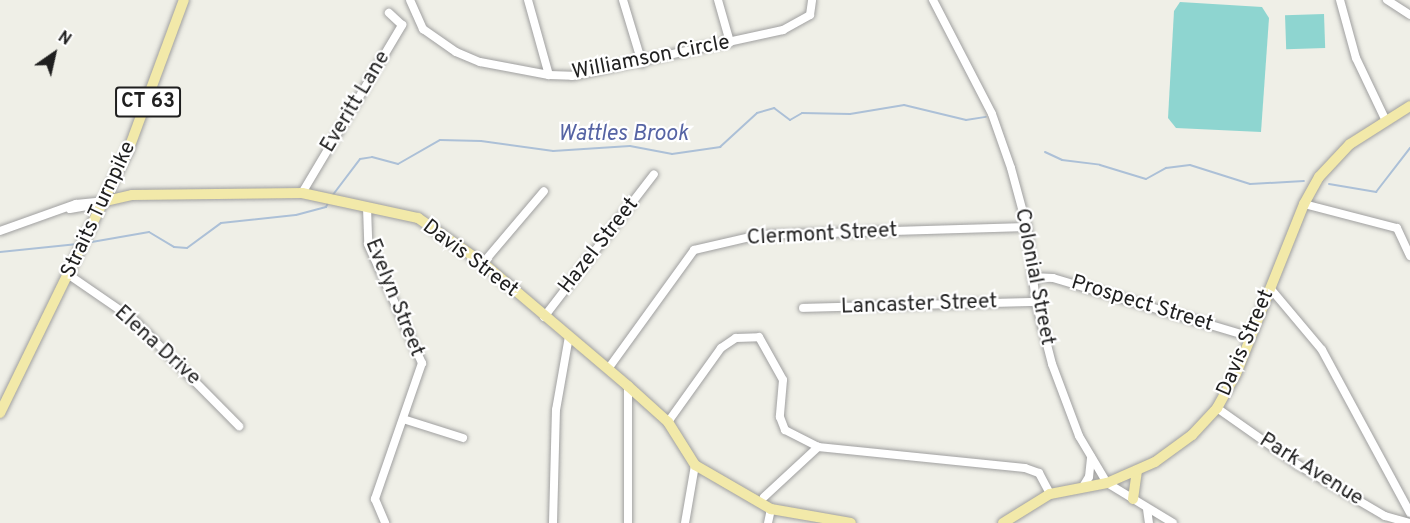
<!DOCTYPE html>
<style>
body{margin:0}
#map{position:relative;width:1410px;height:523px;overflow:hidden;background:#efefe7;font-family:Overpass,sans-serif}
div>[style]{position:absolute}
.pitch>*{inset:0;background:#8ed5d0;transform-origin:0 0}
.stream>*{height:2px;margin:-1px;padding:0 1px;transform-origin:1px;border-radius:1px;background:#acc0d7}
.roads{filter:drop-shadow(0 0 2px #a0a0a0) drop-shadow(0 0 2px #a0a0a0)}
.minor>*{height:8px;margin:-4px;padding:0 4px;transform-origin:4px;border-radius:4px;background:#fff}
.major>*{height:10px;margin:-5px;padding:0 5px;transform-origin:5px;border-radius:5px;background:#f2e9a9}
span{translate:-50% -50%;white-space:nowrap;text-align:center;line-height:1.15;-webkit-text-stroke:4.5px #fff;paint-order:stroke}
.shield-label span{padding:2px 4px;background:#fff;border:2px solid;border-radius:4px;-webkit-text-stroke-width:0}
.shield-label{font-size:20px;color:#1f1f1f;font-weight:700}
.street-label{font-size:21px;color:#1f1f1f}
.water-label{font-size:22px;color:#5664a4;font-style:italic}
.north{position:absolute;left:24px;top:24px;width:60px;height:60px;-webkit-text-stroke:4px #fff;paint-order:stroke;rotate:34deg;font-size:16px;font-weight:700;line-height:24px;text-align:center;color:#1f1f1f}
.north::after{content:'';display:block;margin:auto;width:21px;height:27px;background:#1f1f1f;clip-path:polygon(50% 0,100% 100%,50% 72%,0 100%)}
</style>
<div id="map">
<div class="pitch">
<div style="clip-path:polygon(1180px 2px,1262px 7px,1269px 18px,1261px 132px,1176px 128px,1168px 118px,1174px 11px)"></div>
<div style="left:1324px;top:14px;width:34px;height:39px;rotate:88deg"></div>
</div>
<div class="stream">
<div style="left:1045px;top:152px;width:19px;rotate:25deg"></div>
<div style="left:1062px;top:160px;width:38px;rotate:7deg"></div>
<div style="left:1100px;top:165px;width:48px;rotate:16.9deg"></div>
<div style="left:1146px;top:179px;width:23px;rotate:-29deg"></div>
<div style="left:1166px;top:168px;width:24px;rotate:-7deg"></div>
<div style="left:1190px;top:165px;width:63px;rotate:17.6deg"></div>
<div style="left:1250px;top:184px;width:54px;rotate:-3.2deg"></div>
<div style="left:1329px;top:184px;width:48px;rotate:9.7deg"></div>
<div style="left:1376px;top:192px;width:56px;rotate:-52.3deg"></div>
<div style="left:332px;top:196px;width:46px;rotate:-52.9deg"></div>
<div style="left:360px;top:159px;width:12px;rotate:-9deg"></div>
<div style="left:372px;top:157px;width:27px;rotate:15deg"></div>
<div style="left:398px;top:164px;width:48px;rotate:-29.7deg"></div>
<div style="left:440px;top:140px;width:41px;rotate:1.4deg"></div>
<div style="left:481px;top:141px;width:73px;rotate:7.9deg"></div>
<div style="left:553px;top:151px;width:77px;rotate:-3.7deg"></div>
<div style="left:630px;top:146px;width:43px;rotate:10.8deg"></div>
<div style="left:672px;top:154px;width:49px;rotate:-8.3deg"></div>
<div style="left:720px;top:147px;width:50px;rotate:-42.6deg"></div>
<div style="left:757px;top:113px;width:18px;rotate:-16deg"></div>
<div style="left:774px;top:108px;width:20px;rotate:37deg"></div>
<div style="left:790px;top:120px;width:14px;rotate:-30deg"></div>
<div style="left:802px;top:113px;width:48px;rotate:1.2deg"></div>
<div style="left:850px;top:114px;width:55px;rotate:-9.5deg"></div>
<div style="left:904px;top:105px;width:64px;rotate:13.6deg"></div>
<div style="left:966px;top:120px;width:20px;rotate:-9deg"></div>
<div style="left:86px;top:243px;width:64px;rotate:-9.9deg"></div>
<div style="left:149px;top:232px;width:29px;rotate:31deg"></div>
<div style="left:174px;top:247px;width:13px;rotate:4deg"></div>
<div style="left:187px;top:248px;width:42px;rotate:-36.3deg"></div>
<div style="left:221px;top:223px;width:75px;rotate:-6.1deg"></div>
<div style="left:296px;top:215px;width:31px;rotate:-15deg"></div>
<div style="left:326px;top:207px;width:7px;rotate:-63deg"></div>
<div style="left:0;top:252px;width:78px;rotate:-5.9deg"></div>
</div>
<div class="roads">
<div class="minor">
<div style="left:410px;top:0;width:32px;rotate:66deg"></div>
<div style="left:423px;top:29px;width:40px;rotate:34.9deg"></div>
<div style="left:456px;top:52px;width:26px;rotate:23deg"></div>
<div style="left:480px;top:62px;width:70px;rotate:10.7deg"></div>
<div style="left:528px;top:0;width:78px;rotate:74.4deg"></div>
<div style="left:549px;top:75px;width:23px;rotate:2deg"></div>
<div style="left:572px;top:76px;width:216px;rotate:-12.3deg"></div>
<div style="left:783px;top:30px;width:31px;rotate:-29deg"></div>
<div style="left:810px;top:15px;width:15px;rotate:-82deg"></div>
<div style="left:623px;top:0;width:66px;rotate:73.2deg"></div>
<div style="left:718px;top:0;width:44px;rotate:74.1deg"></div>
<div style="left:933px;top:0;width:128px;rotate:62.6deg"></div>
<div style="left:992px;top:114px;width:57px;rotate:70.6deg"></div>
<div style="left:1011px;top:168px;width:61px;rotate:74.8deg"></div>
<div style="left:1027px;top:227px;width:76px;rotate:83.2deg"></div>
<div style="left:1036px;top:302px;width:64px;rotate:75.5deg"></div>
<div style="left:1052px;top:364px;width:77px;rotate:69.4deg"></div>
<div style="left:1079px;top:436px;width:55px;rotate:59.2deg"></div>
<div style="left:1107px;top:483px;width:77px;rotate:31.2deg"></div>
<div style="left:1340px;top:0;width:60px;rotate:74.6deg"></div>
<div style="left:1356px;top:58px;width:70px;rotate:64.5deg"></div>
<div style="left:1387px;top:0;width:27px;rotate:33deg"></div>
<div style="left:302px;top:193px;width:196px;rotate:-59.2deg"></div>
<div style="left:402px;top:25px;width:18px;rotate:-137deg"></div>
<div style="left:1304px;top:204px;width:96px;rotate:14.5deg"></div>
<div style="left:1397px;top:228px;width:31px;rotate:65deg"></div>
<div style="left:367px;top:207px;width:37px;rotate:88deg"></div>
<div style="left:368px;top:244px;width:131px;rotate:65.6deg"></div>
<div style="left:422px;top:363px;width:144px;rotate:109.1deg"></div>
<div style="left:375px;top:499px;width:26px;rotate:67deg"></div>
<div style="left:70px;top:209px;width:34px;rotate:-10deg"></div>
<div style="left:0;top:231px;width:81px;rotate:-19.6deg"></div>
<div style="left:76px;top:204px;width:30px;rotate:-6deg"></div>
<div style="left:483px;top:263px;width:94px;rotate:-49.7deg"></div>
<div style="left:69px;top:275px;width:78px;rotate:34.5deg"></div>
<div style="left:133px;top:319px;width:151px;rotate:45.3deg"></div>
<div style="left:1032px;top:277px;width:21px;rotate:3deg"></div>
<div style="left:1053px;top:278px;width:207px;rotate:16.6deg"></div>
<div style="left:1270px;top:288px;width:81px;rotate:50deg"></div>
<div style="left:1322px;top:350px;width:185px;rotate:61.6deg"></div>
<div style="left:803px;top:308px;width:233px;rotate:-1.5deg"></div>
<div style="left:544px;top:317px;width:180px;rotate:-52.4deg"></div>
<div style="left:608px;top:369px;width:147px;rotate:-54.1deg"></div>
<div style="left:694px;top:250px;width:67px;rotate:-13deg"></div>
<div style="left:759px;top:235px;width:268px;rotate:-1.7deg"></div>
<div style="left:628px;top:386px;width:137px;rotate:90deg"></div>
<div style="left:1217px;top:408px;width:99px;rotate:35.1deg"></div>
<div style="left:1298px;top:465px;width:101px;rotate:30.4deg"></div>
<div style="left:1385px;top:516px;width:26px;rotate:16deg"></div>
<div style="left:403px;top:419px;width:63px;rotate:17.6deg"></div>
<div style="left:668px;top:422px;width:91px;rotate:-54.4deg"></div>
<div style="left:721px;top:348px;width:18px;rotate:-34deg"></div>
<div style="left:736px;top:338px;width:23px;rotate:-2deg"></div>
<div style="left:759px;top:337px;width:49px;rotate:60.8deg"></div>
<div style="left:783px;top:380px;width:37px;rotate:95deg"></div>
<div style="left:780px;top:417px;width:14px;rotate:69deg"></div>
<div style="left:785px;top:430px;width:37px;rotate:27deg"></div>
<div style="left:818px;top:447px;width:208px;rotate:5.8deg"></div>
<div style="left:1025px;top:468px;width:15px;rotate:20deg"></div>
<div style="left:1039px;top:473px;width:24px;rotate:62deg"></div>
<div style="left:1082px;top:488px;width:13px;rotate:-58deg"></div>
<div style="left:1089px;top:477px;width:20px;rotate:-84deg"></div>
<div style="left:764px;top:497px;width:74px;rotate:-42.8deg"></div>
<div style="left:1147px;top:509px;width:14px;rotate:82deg"></div>
<div style="left:553px;top:523px;width:113px;rotate:-88.5deg"></div>
<div style="left:556px;top:410px;width:75px;rotate:-80deg"></div>
<div style="left:685px;top:523px;width:59px;rotate:-80.2deg"></div>
<div style="left:768px;top:523px;width:14px;rotate:-78deg"></div>
</div>
<div class="major">
<div style="left:106px;top:201px;width:27px;rotate:-13deg"></div>
<div style="left:132px;top:195px;width:170px;rotate:-0.7deg"></div>
<div style="left:302px;top:193px;width:119px;rotate:12.2deg"></div>
<div style="left:418px;top:218px;width:79px;rotate:34.7deg"></div>
<div style="left:483px;top:263px;width:190px;rotate:40.3deg"></div>
<div style="left:628px;top:386px;width:54px;rotate:42deg"></div>
<div style="left:668px;top:422px;width:51px;rotate:57.9deg"></div>
<div style="left:695px;top:465px;width:88px;rotate:30.1deg"></div>
<div style="left:771px;top:509px;width:81px;rotate:9.9deg"></div>
<div style="left:0;top:413px;width:292px;rotate:-64deg"></div>
<div style="left:128px;top:151px;width:161px;rotate:-69.7deg"></div>
<div style="left:1133px;top:499px;width:29px;rotate:-82deg"></div>
<div style="left:1003px;top:523px;width:55px;rotate:-31.7deg"></div>
<div style="left:1050px;top:494px;width:58px;rotate:-10.9deg"></div>
<div style="left:1107px;top:483px;width:52px;rotate:-23.6deg"></div>
<div style="left:1155px;top:462px;width:46px;rotate:-36.1deg"></div>
<div style="left:1192px;top:435px;width:37px;rotate:-47deg"></div>
<div style="left:1217px;top:408px;width:39px;rotate:-61deg"></div>
<div style="left:1236px;top:374px;width:183px;rotate:-68.2deg"></div>
<div style="left:1304px;top:204px;width:31px;rotate:-61deg"></div>
<div style="left:1319px;top:177px;width:45px;rotate:-46.8deg"></div>
<div style="left:1350px;top:144px;width:71px;rotate:-32.3deg"></div>
</div>
</div>
<div class="shield-label">
<span style="left:148px;top:102px">CT 63</span>
</div>
<div class="street-label">
<span style="left:651px;top:58px;rotate:-11deg">Williamson Circle</span>
<span style="left:356px;top:102px;rotate:-59deg">Everitt Lane</span>
<span style="left:99px;top:210px;rotate:-65deg">Straits Turnpike</span>
<span style="left:822px;top:235px;rotate:-3deg">Clermont Street</span>
<span style="left:599px;top:246px;rotate:-52deg">Hazel Street</span>
<span style="left:470px;top:259px;rotate:37deg">Davis Street</span>
<span style="left:1034px;top:277px;rotate:79deg">Colonial Street</span>
<span style="left:394px;top:298px;rotate:68deg">Evelyn Street</span>
<span style="left:1142px;top:304px;rotate:17deg">Prospect Street</span>
<span style="left:919px;top:305px;rotate:-2deg">Lancaster Street</span>
<span style="left:1246px;top:343px;rotate:-67deg">Davis Street</span>
<span style="left:157px;top:346px;rotate:42deg">Elena Drive</span>
<span style="left:1311px;top:470px;rotate:32deg">Park Avenue</span>
</div>
<div class="water-label">
<span style="left:623px;top:135px">Wattles Brook</span>
</div>
<div class="north">N</div>
</div>
